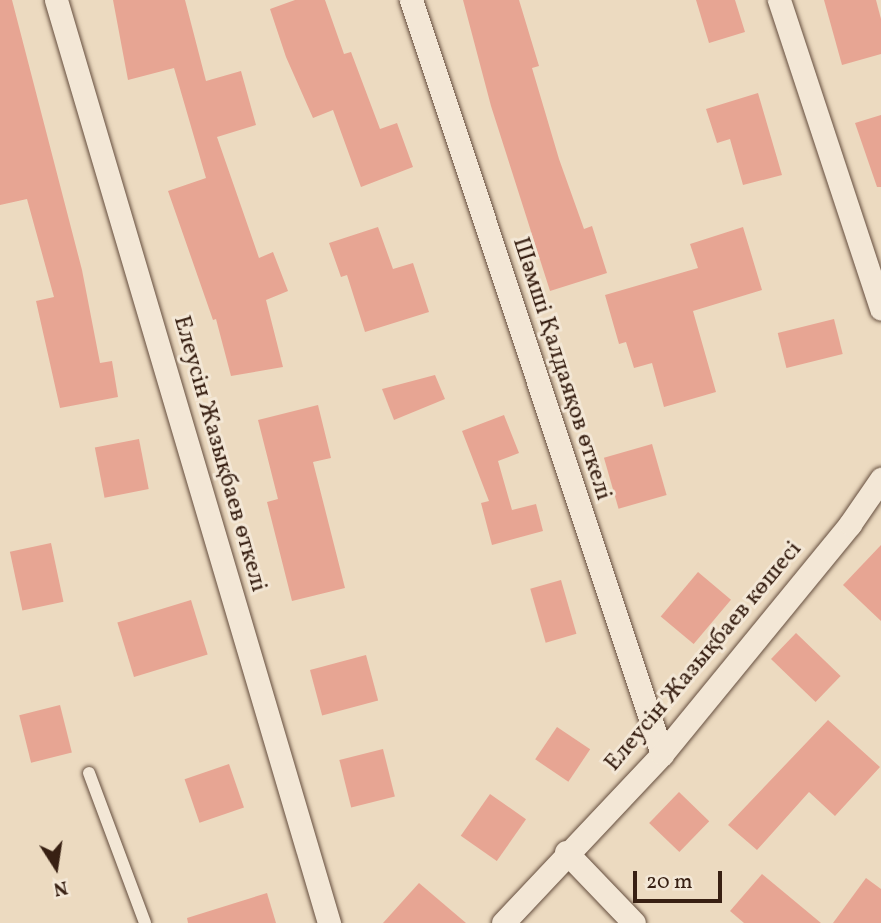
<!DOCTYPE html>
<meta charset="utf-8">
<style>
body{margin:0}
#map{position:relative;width:881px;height:923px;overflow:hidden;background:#ecdac0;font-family:Vollkorn,serif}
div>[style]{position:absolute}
.building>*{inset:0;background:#e7a593;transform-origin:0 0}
.roads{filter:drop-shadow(0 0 2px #654e3e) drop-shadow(0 0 2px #654e3e)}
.lane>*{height:12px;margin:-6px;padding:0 6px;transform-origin:6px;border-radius:6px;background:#f3e7d6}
.street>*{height:23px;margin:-11.5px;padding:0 11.5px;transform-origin:11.5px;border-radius:11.5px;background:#f3e7d6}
span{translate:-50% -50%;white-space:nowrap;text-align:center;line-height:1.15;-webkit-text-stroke:6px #f3e7d6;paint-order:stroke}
.street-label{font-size:24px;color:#382013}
.north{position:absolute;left:21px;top:832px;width:70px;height:70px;-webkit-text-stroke:5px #f3e7d6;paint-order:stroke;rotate:168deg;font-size:19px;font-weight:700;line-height:28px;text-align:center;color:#382013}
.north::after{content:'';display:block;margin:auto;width:24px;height:32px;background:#382013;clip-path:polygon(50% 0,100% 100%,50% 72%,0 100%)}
.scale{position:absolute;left:633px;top:871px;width:89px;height:32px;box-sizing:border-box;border:4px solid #382013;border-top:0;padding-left:9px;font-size:21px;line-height:24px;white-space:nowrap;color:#382013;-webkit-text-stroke:5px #f3e7d6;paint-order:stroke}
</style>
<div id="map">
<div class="building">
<div style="clip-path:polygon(0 0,12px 0,82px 270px,100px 363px,112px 361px,118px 397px,60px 408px,36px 301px,54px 297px,27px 199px,0 205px)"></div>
<div style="clip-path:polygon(113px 0,185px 0,206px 81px,241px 71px,256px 125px,217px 137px,259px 258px,273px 252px,288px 291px,266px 300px,283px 367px,231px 376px,216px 319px,213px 320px,168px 191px,206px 178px,174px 68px,128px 80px)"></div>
<div style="clip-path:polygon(295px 0,325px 0,344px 54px,351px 52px,380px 129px,397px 123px,413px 167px,361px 187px,333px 110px,313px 118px,286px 57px,270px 9px)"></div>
<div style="clip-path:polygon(463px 0,519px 0,539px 66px,532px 68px,559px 159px,584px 229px,592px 226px,607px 273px,550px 291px,491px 106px)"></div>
<div style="clip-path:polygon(696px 0,735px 0,745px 32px,709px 43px)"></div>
<div style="clip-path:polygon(824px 0,876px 0,881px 19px,881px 54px,842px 65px)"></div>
<div style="clip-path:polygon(758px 93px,782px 175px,743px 185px,730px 139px,717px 143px,706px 109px)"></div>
<div style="clip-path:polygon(881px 115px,881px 187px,877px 187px,855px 123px)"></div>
<div style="clip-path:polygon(378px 227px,393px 269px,413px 263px,429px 312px,365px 332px,347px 275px,341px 277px,329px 243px)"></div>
<div style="clip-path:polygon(743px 227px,762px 290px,693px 311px,716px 392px,664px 407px,652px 363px,634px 368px,626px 342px,619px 344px,605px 295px,698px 268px,690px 244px)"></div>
<div style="left:834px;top:319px;width:36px;height:58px;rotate:76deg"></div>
<div style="clip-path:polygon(435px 375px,445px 399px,394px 420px,382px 389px)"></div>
<div style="clip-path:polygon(318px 405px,331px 458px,313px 462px,345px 588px,292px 601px,267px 502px,278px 499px,258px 420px)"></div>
<div style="clip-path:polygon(504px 415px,519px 453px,498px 461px,512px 510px,536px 504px,543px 531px,492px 545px,481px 503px,489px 501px,462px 431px)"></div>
<div style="left:139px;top:439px;width:51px;height:45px;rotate:79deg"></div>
<div style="left:652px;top:444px;width:53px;height:50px;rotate:74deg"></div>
<div style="left:51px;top:543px;width:60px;height:42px;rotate:78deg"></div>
<div style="clip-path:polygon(881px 545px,881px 621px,843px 585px)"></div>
<div style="left:698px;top:572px;width:43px;height:58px;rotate:40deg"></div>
<div style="left:561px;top:580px;width:56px;height:32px;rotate:74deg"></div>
<div style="left:191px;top:600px;width:57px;height:77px;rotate:73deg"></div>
<div style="left:796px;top:633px;width:62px;height:36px;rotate:44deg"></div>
<div style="left:366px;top:655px;width:47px;height:58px;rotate:75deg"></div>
<div style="left:60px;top:705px;width:49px;height:42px;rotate:76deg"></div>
<div style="clip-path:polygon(828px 720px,880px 767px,835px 816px,809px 792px,757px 850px,728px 825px)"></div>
<div style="left:557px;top:727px;width:40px;height:39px;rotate:34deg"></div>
<div style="left:383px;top:749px;width:49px;height:45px;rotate:76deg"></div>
<div style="left:229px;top:764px;width:46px;height:47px;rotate:71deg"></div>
<div style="left:679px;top:792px;width:42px;height:43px;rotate:44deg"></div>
<div style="left:490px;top:794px;width:44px;height:51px;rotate:35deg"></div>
<div style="clip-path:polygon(762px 874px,821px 923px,744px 923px,730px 911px)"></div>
<div style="clip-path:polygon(866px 878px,881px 889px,881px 923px,833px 923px)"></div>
<div style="clip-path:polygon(419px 883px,466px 923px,383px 923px)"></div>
<div style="clip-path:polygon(267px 893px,276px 923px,188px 923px,187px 918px)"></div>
</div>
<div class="roads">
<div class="lane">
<div style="left:89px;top:773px;width:160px;rotate:69.5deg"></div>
</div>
<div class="street">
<div style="left:56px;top:0;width:963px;rotate:73.52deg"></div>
<div style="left:411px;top:0;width:795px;rotate:71.59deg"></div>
<div style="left:779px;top:0;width:325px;rotate:71.7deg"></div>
<div style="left:566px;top:852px;width:98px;rotate:46.2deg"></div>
<div style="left:503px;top:923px;width:232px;rotate:-46.7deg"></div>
<div style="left:662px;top:754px;width:297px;rotate:-50.7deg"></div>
<div style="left:850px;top:524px;width:55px;rotate:-55.4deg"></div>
</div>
</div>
<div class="street-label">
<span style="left:561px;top:369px;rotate:72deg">Шәмші Қалдаяқов өткелі</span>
<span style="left:219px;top:454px;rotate:74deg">Елеусін Жазықбаев өткелі</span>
<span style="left:704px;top:657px;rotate:-50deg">Елеусін Жазықбаев көшесі</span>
</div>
<div class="north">N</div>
<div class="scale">20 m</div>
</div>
